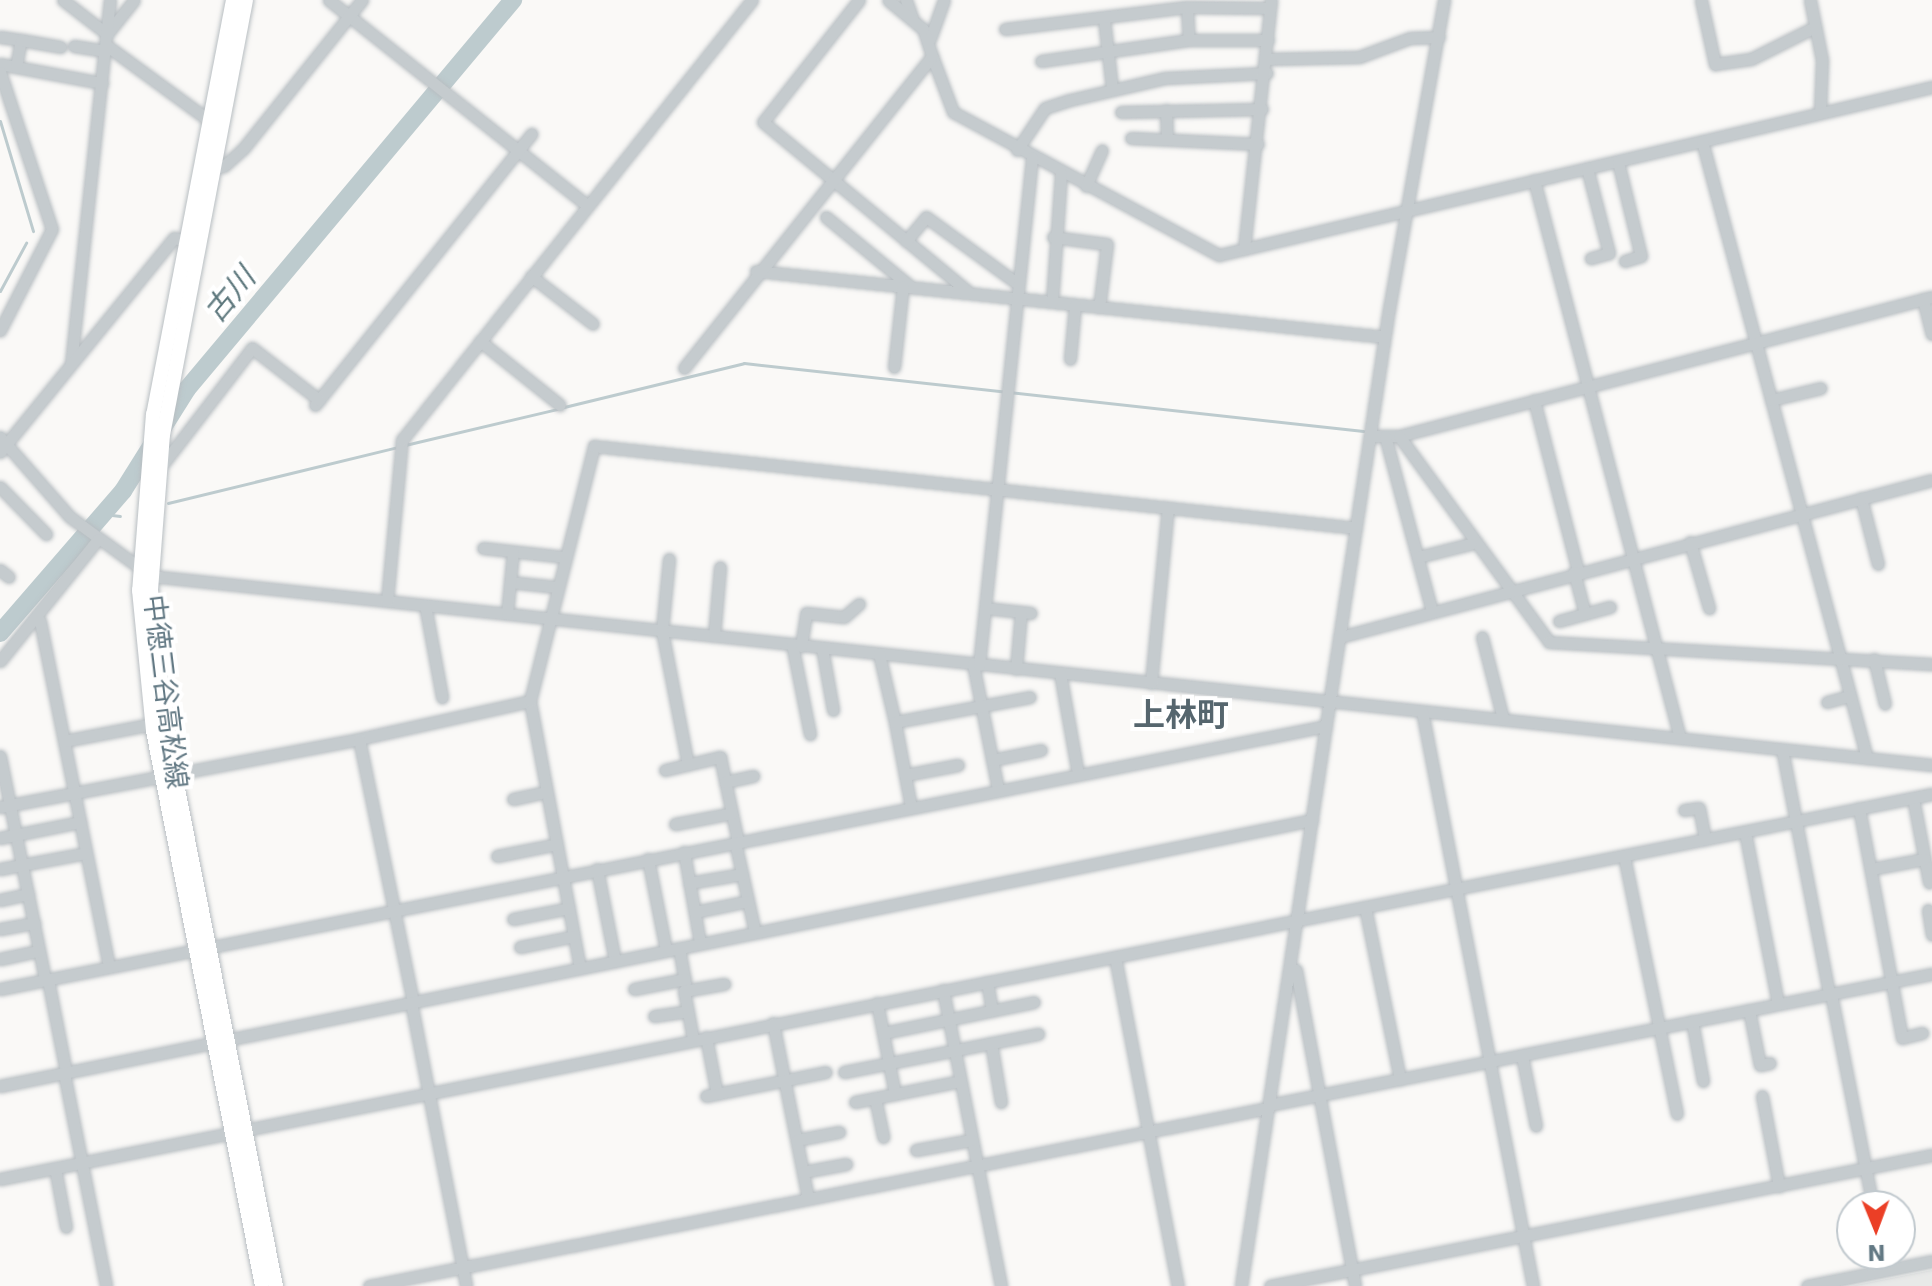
<!DOCTYPE html>
<meta charset="utf-8">
<style>
body{margin:0}
#map{position:relative;width:1932px;height:1286px;overflow:hidden;background:#faf9f7;font-family:"DejaVu Sans","Noto Sans JP",sans-serif}
div>[style]{position:absolute}
.built>*{inset:0;background:#e8e9e8}
.stream>*{height:3px;margin:-1.5px;padding:0 1.5px;transform-origin:1.5px;border-radius:1.5px;background:#bdcbce}
.river>*{height:18px;margin:-9px;padding:0 9px;transform-origin:9px;border-radius:9px;background:#bdcbce}
.roads{filter:drop-shadow(0 0 2px #b8bec2) drop-shadow(0 0 2px #b8bec2)}
.minor>*{height:11px;margin:-5.5px;padding:0 5.5px;transform-origin:5.5px;border-radius:5.5px;background:#c5cbce}
.major>*{height:14px;margin:-7px;padding:0 7px;transform-origin:7px;border-radius:7px;background:#fff}
span{translate:-50% -50%;white-space:nowrap;text-align:center;line-height:1.15;-webkit-text-stroke:8px #fff;paint-order:stroke}
.street-label{font-size:28px;color:#637984}
.water-label{font-size:30px;color:#5e787d;font-style:italic}
.quarter-label{font-size:32px;color:#56666e;font-weight:700}
.north{position:absolute;left:1836px;top:1190px;width:80px;height:80px;box-sizing:border-box;background:#fff;border:2px solid #c1c9ce;border-radius:50%;rotate:179deg;font-size:22px;font-weight:700;line-height:32px;text-align:center;color:#637984}
.north::after{content:'';display:block;margin:auto;width:28px;height:36px;background:#eb3f26;clip-path:polygon(50% 0,100% 100%,50% 72%,0 100%)}
</style>
<div id="map">
<div class="built">
<div style="clip-path:polygon(1932px 1270px,1932px 1286px,1851px 1286px)"></div>
</div>
<div class="stream">
<div style="left:0;top:121px;width:115px;rotate:73.3deg"></div>
<div style="left:0;top:291px;width:55px;rotate:-61.6deg"></div>
<div style="left:564px;top:407px;width:185px;rotate:-13.7deg"></div>
<div style="left:744px;top:363px;width:623px;rotate:6.27deg"></div>
<div style="left:405px;top:445px;width:156px;rotate:-13.3deg"></div>
<div style="left:168px;top:503px;width:236px;rotate:-13.7deg"></div>
<div style="left:104px;top:514px;width:16px;rotate:7deg"></div>
</div>
<div class="river">
<div style="left:0;top:633px;width:188px;rotate:-49.1deg"></div>
<div style="left:123px;top:491px;width:120px;rotate:-57.9deg"></div>
<div style="left:187px;top:389px;width:508px;rotate:-50.04deg"></div>
</div>
<div class="roads">
<div class="minor">
<div style="left:63px;top:0;width:56px;rotate:37.7deg"></div>
<div style="left:107px;top:34px;width:43px;rotate:-51.5deg"></div>
<div style="left:329px;top:0;width:330px;rotate:38.5deg"></div>
<div style="left:859px;top:0;width:155px;rotate:128.2deg"></div>
<div style="left:763px;top:122px;width:268px;rotate:39.6deg"></div>
<div style="left:906px;top:0;width:21px;rotate:71deg"></div>
<div style="left:1701px;top:0;width:66px;rotate:77.7deg"></div>
<div style="left:1715px;top:64px;width:36px;rotate:-8deg"></div>
<div style="left:1751px;top:59px;width:72px;rotate:-26.6deg"></div>
<div style="left:1810px;top:0;width:61px;rotate:78.7deg"></div>
<div style="left:1822px;top:60px;width:52px;rotate:92.2deg"></div>
<div style="left:1187px;top:7px;width:33px;rotate:87deg"></div>
<div style="left:1104px;top:19px;width:69px;rotate:83.4deg"></div>
<div style="left:1005px;top:29px;width:183px;rotate:-6.9deg"></div>
<div style="left:1187px;top:7px;width:83px;rotate:0.7deg"></div>
<div style="left:0;top:37px;width:21px;rotate:8deg"></div>
<div style="left:930px;top:39px;width:41px;rotate:-70.3deg"></div>
<div style="left:106px;top:45px;width:129px;rotate:36.2deg"></div>
<div style="left:74px;top:46px;width:32px;rotate:9deg"></div>
<div style="left:932px;top:56px;width:60px;rotate:69.4deg"></div>
<div style="left:953px;top:112px;width:302px;rotate:28.3deg"></div>
<div style="left:1219px;top:255px;width:733px;rotate:-13.26deg"></div>
<div style="left:1267px;top:59px;width:92px;rotate:-1.2deg"></div>
<div style="left:1359px;top:57px;width:54px;rotate:-20.4deg"></div>
<div style="left:1410px;top:38px;width:29px;rotate:-2deg"></div>
<div style="left:1041px;top:61px;width:149px;rotate:-8.1deg"></div>
<div style="left:1189px;top:40px;width:79px"></div>
<div style="left:0;top:64px;width:104px;rotate:10.6deg"></div>
<div style="left:16px;top:67px;width:27px;rotate:-80deg"></div>
<div style="left:21px;top:40px;width:40px;rotate:10deg"></div>
<div style="left:0;top:72px;width:165px;rotate:71.7deg"></div>
<div style="left:52px;top:229px;width:114px;rotate:117.2deg"></div>
<div style="left:1166px;top:110px;width:27px;rotate:88deg"></div>
<div style="left:1121px;top:112px;width:141px;rotate:-1.2deg"></div>
<div style="left:1131px;top:138px;width:127px;rotate:2.7deg"></div>
<div style="left:1702px;top:141px;width:639px;rotate:75.03deg"></div>
<div style="left:1017px;top:150px;width:50px;rotate:-56.3deg"></div>
<div style="left:1045px;top:108px;width:26px;rotate:-18deg"></div>
<div style="left:1070px;top:100px;width:98px;rotate:-13deg"></div>
<div style="left:1165px;top:78px;width:102px;rotate:-2.8deg"></div>
<div style="left:1618px;top:162px;width:97px;rotate:76.3deg"></div>
<div style="left:1641px;top:256px;width:17px;rotate:163deg"></div>
<div style="left:1587px;top:168px;width:88px;rotate:75.5deg"></div>
<div style="left:1609px;top:253px;width:19px;rotate:164deg"></div>
<div style="left:209px;top:169px;width:15px;rotate:-11deg"></div>
<div style="left:224px;top:166px;width:25px;rotate:-42deg"></div>
<div style="left:243px;top:149px;width:191px;rotate:-51.4deg"></div>
<div style="left:1534px;top:180px;width:577px;rotate:75.34deg"></div>
<div style="left:1086px;top:186px;width:39px;rotate:-66deg"></div>
<div style="left:826px;top:217px;width:109px;rotate:39.4deg"></div>
<div style="left:1053px;top:237px;width:54px;rotate:7.4deg"></div>
<div style="left:1107px;top:244px;width:64px;rotate:97.1deg"></div>
<div style="left:906px;top:241px;width:31px;rotate:-50deg"></div>
<div style="left:926px;top:217px;width:114px;rotate:36.1deg"></div>
<div style="left:1244px;top:249px;width:250px;rotate:-83.8deg"></div>
<div style="left:756px;top:271px;width:632px;rotate:5.99deg"></div>
<div style="left:531px;top:276px;width:78px;rotate:37.7deg"></div>
<div style="left:1923px;top:299px;width:36px;rotate:76deg"></div>
<div style="left:1052px;top:302px;width:129px;rotate:-86deg"></div>
<div style="left:480px;top:341px;width:102px;rotate:38.7deg"></div>
<div style="left:1070px;top:359px;width:54px;rotate:-84.7deg"></div>
<div style="left:71px;top:364px;width:366px;rotate:-83.9deg"></div>
<div style="left:894px;top:367px;width:81px;rotate:-83.7deg"></div>
<div style="left:684px;top:368px;width:399px;rotate:-51.5deg"></div>
<div style="left:932px;top:56px;width:28px;rotate:-108deg"></div>
<div style="left:923px;top:29px;width:45px;rotate:-140.4deg"></div>
<div style="left:1534px;top:400px;width:177px;rotate:75.6deg"></div>
<div style="left:1771px;top:400px;width:51px;rotate:-13.5deg"></div>
<div style="left:315px;top:405px;width:347px;rotate:-51.4deg"></div>
<div style="left:1370px;top:436px;width:29px"></div>
<div style="left:1399px;top:436px;width:551px;rotate:-14.62deg"></div>
<div style="left:1385px;top:436px;width:181px;rotate:75deg"></div>
<div style="left:1399px;top:436px;width:255px;rotate:53.9deg"></div>
<div style="left:1549px;top:642px;width:384px;rotate:3.3deg"></div>
<div style="left:0;top:437px;width:106px;rotate:48.8deg"></div>
<div style="left:70px;top:517px;width:100px;rotate:36.1deg"></div>
<div style="left:151px;top:576px;width:1791px;rotate:6.06deg"></div>
<div style="left:0;top:452px;width:276px;rotate:-50.9deg"></div>
<div style="left:174px;top:238px;width:17px;rotate:13deg"></div>
<div style="left:160px;top:468px;width:151px;rotate:-52.5deg"></div>
<div style="left:252px;top:348px;width:85px;rotate:37.8deg"></div>
<div style="left:0;top:487px;width:66px;rotate:45.6deg"></div>
<div style="left:1861px;top:498px;width:68px;rotate:75.6deg"></div>
<div style="left:1690px;top:542px;width:69px;rotate:73.9deg"></div>
<div style="left:483px;top:548px;width:81px;rotate:6.3deg"></div>
<div style="left:1418px;top:557px;width:54px;rotate:-14deg"></div>
<div style="left:669px;top:559px;width:72px;rotate:95.6deg"></div>
<div style="left:662px;top:631px;width:136px;rotate:79deg"></div>
<div style="left:0;top:570px;width:11px;rotate:38deg"></div>
<div style="left:1574px;top:572px;width:43px;rotate:75.3deg"></div>
<div style="left:510px;top:582px;width:46px;rotate:6.2deg"></div>
<div style="left:387px;top:601px;width:162px;rotate:-84.7deg"></div>
<div style="left:402px;top:440px;width:562px;rotate:-51.5deg"></div>
<div style="left:425px;top:605px;width:94px;rotate:79.5deg"></div>
<div style="left:985px;top:608px;width:46px;rotate:6.2deg"></div>
<div style="left:507px;top:614px;width:62px;rotate:-84.5deg"></div>
<div style="left:40px;top:621px;width:352px;rotate:78.7deg"></div>
<div style="left:1559px;top:621px;width:53px;rotate:-15.4deg"></div>
<div style="left:714px;top:636px;width:69px;rotate:-85deg"></div>
<div style="left:1340px;top:637px;width:612px;rotate:-14.85deg"></div>
<div style="left:1482px;top:637px;width:85px;rotate:75.6deg"></div>
<div style="left:792px;top:644px;width:92px;rotate:78.7deg"></div>
<div style="left:801px;top:646px;width:33px;rotate:-81deg"></div>
<div style="left:806px;top:613px;width:38px;rotate:6deg"></div>
<div style="left:844px;top:617px;width:20px;rotate:-41deg"></div>
<div style="left:822px;top:648px;width:63px;rotate:79.9deg"></div>
<div style="left:879px;top:654px;width:70px;rotate:76.8deg"></div>
<div style="left:1874px;top:659px;width:46px;rotate:76.3deg"></div>
<div style="left:0;top:661px;width:156px;rotate:-51.2deg"></div>
<div style="left:973px;top:664px;width:127px;rotate:78.7deg"></div>
<div style="left:979px;top:665px;width:510px;rotate:-84.03deg"></div>
<div style="left:1016px;top:669px;width:57px;rotate:-85deg"></div>
<div style="left:1060px;top:673px;width:103px;rotate:79.9deg"></div>
<div style="left:1151px;top:683px;width:176px;rotate:-84.5deg"></div>
<div style="left:530px;top:701px;width:272px;rotate:79.4deg"></div>
<div style="left:1827px;top:702px;width:23px;rotate:-15deg"></div>
<div style="left:1422px;top:711px;width:586px;rotate:79.07deg"></div>
<div style="left:359px;top:739px;width:175px;rotate:-12.5deg"></div>
<div style="left:530px;top:701px;width:263px;rotate:-75.9deg"></div>
<div style="left:594px;top:446px;width:766px;rotate:6.14deg"></div>
<div style="left:64px;top:741px;width:90px;rotate:-10.9deg"></div>
<div style="left:1782px;top:749px;width:249px;rotate:79.1deg"></div>
<div style="left:0;top:756px;width:228px;rotate:78.6deg"></div>
<div style="left:992px;top:760px;width:50px;rotate:-11.5deg"></div>
<div style="left:665px;top:770px;width:57px;rotate:-13.3deg"></div>
<div style="left:720px;top:757px;width:87px;rotate:78deg"></div>
<div style="left:905px;top:775px;width:54px;rotate:-10.7deg"></div>
<div style="left:725px;top:782px;width:29px;rotate:-12deg"></div>
<div style="left:1913px;top:798px;width:86px;rotate:79.2deg"></div>
<div style="left:513px;top:799px;width:34px;rotate:-12deg"></div>
<div style="left:0;top:807px;width:365px;rotate:-10.7deg"></div>
<div style="left:359px;top:739px;width:268px;rotate:78.4deg"></div>
<div style="left:911px;top:807px;width:86px;rotate:-100.7deg"></div>
<div style="left:895px;top:722px;width:137px;rotate:-10.5deg"></div>
<div style="left:1859px;top:808px;width:234px;rotate:79.4deg"></div>
<div style="left:1902px;top:1038px;width:21px;rotate:-14deg"></div>
<div style="left:1684px;top:810px;width:15px;rotate:-8deg"></div>
<div style="left:1699px;top:808px;width:32px;rotate:79deg"></div>
<div style="left:675px;top:824px;width:58px;rotate:-10.9deg"></div>
<div style="left:1745px;top:832px;width:175px;rotate:79.1deg"></div>
<div style="left:0;top:838px;width:82px;rotate:-11.3deg"></div>
<div style="left:735px;top:842px;width:92px;rotate:77.5deg"></div>
<div style="left:684px;top:852px;width:92px;rotate:80deg"></div>
<div style="left:497px;top:856px;width:61px;rotate:-11.3deg"></div>
<div style="left:1624px;top:856px;width:263px;rotate:78.4deg"></div>
<div style="left:648px;top:859px;width:93px;rotate:78.8deg"></div>
<div style="left:0;top:869px;width:87px;rotate:-10.5deg"></div>
<div style="left:597px;top:869px;width:94px;rotate:78.9deg"></div>
<div style="left:1871px;top:869px;width:54px;rotate:-10.7deg"></div>
<div style="left:689px;top:883px;width:54px;rotate:-9.6deg"></div>
<div style="left:0;top:900px;width:29px;rotate:-12deg"></div>
<div style="left:1365px;top:907px;width:176px;rotate:78.5deg"></div>
<div style="left:1928px;top:910px;width:25px;rotate:81deg"></div>
<div style="left:695px;top:912px;width:54px;rotate:-11.7deg"></div>
<div style="left:513px;top:919px;width:57px;rotate:-11.1deg"></div>
<div style="left:0;top:929px;width:35px;rotate:-10deg"></div>
<div style="left:520px;top:947px;width:55px;rotate:-11.5deg"></div>
<div style="left:679px;top:948px;width:35px;rotate:80deg"></div>
<div style="left:1115px;top:957px;width:335px;rotate:79.2deg"></div>
<div style="left:0;top:959px;width:40px;rotate:-12deg"></div>
<div style="left:1289px;top:969px;width:7px;rotate:8deg"></div>
<div style="left:1296px;top:970px;width:321px;rotate:79.4deg"></div>
<div style="left:48px;top:980px;width:94px;rotate:78.9deg"></div>
<div style="left:987px;top:982px;width:29px;rotate:80deg"></div>
<div style="left:0;top:989px;width:1352px;rotate:-11.22deg"></div>
<div style="left:634px;top:989px;width:52px;rotate:-11.1deg"></div>
<div style="left:943px;top:990px;width:302px;rotate:78.9deg"></div>
<div style="left:1831px;top:994px;width:216px;rotate:78.8deg"></div>
<div style="left:411px;top:1002px;width:289px;rotate:79deg"></div>
<div style="left:877px;top:1003px;width:93px;rotate:78.8deg"></div>
<div style="left:1749px;top:1010px;width:56px;rotate:78.7deg"></div>
<div style="left:1760px;top:1065px;width:10px;rotate:-11deg"></div>
<div style="left:654px;top:1016px;width:34px;rotate:-8deg"></div>
<div style="left:1692px;top:1021px;width:61px;rotate:79.6deg"></div>
<div style="left:773px;top:1023px;width:178px;rotate:78.7deg"></div>
<div style="left:883px;top:1033px;width:154px;rotate:-11.6deg"></div>
<div style="left:706px;top:1037px;width:58px;rotate:79.1deg"></div>
<div style="left:693px;top:1039px;width:49px;rotate:-100.6deg"></div>
<div style="left:684px;top:991px;width:41px;rotate:-9.9deg"></div>
<div style="left:991px;top:1043px;width:60px;rotate:80.4deg"></div>
<div style="left:1522px;top:1056px;width:71px;rotate:78.7deg"></div>
<div style="left:844px;top:1072px;width:198px;rotate:-11.1deg"></div>
<div style="left:64px;top:1073px;width:217px;rotate:78.8deg"></div>
<div style="left:0;top:1086px;width:1339px;rotate:-11.46deg"></div>
<div style="left:706px;top:1096px;width:122px;rotate:-11.3deg"></div>
<div style="left:1762px;top:1096px;width:92px;rotate:79.3deg"></div>
<div style="left:875px;top:1098px;width:40px;rotate:78deg"></div>
<div style="left:855px;top:1102px;width:107px;rotate:-11.3deg"></div>
<div style="left:1269px;top:1105px;width:676px;rotate:-11.18deg"></div>
<div style="left:797px;top:1140px;width:43px;rotate:-10.8deg"></div>
<div style="left:916px;top:1150px;width:56px;rotate:-10.3deg"></div>
<div style="left:55px;top:1168px;width:60px;rotate:79.4deg"></div>
<div style="left:803px;top:1172px;width:44px;rotate:-10.5deg"></div>
<div style="left:0;top:1179px;width:1970px;rotate:-11.27deg"></div>
<div style="left:1883px;top:1254px;width:16px;rotate:79deg"></div>
<div style="left:369px;top:1286px;width:916px;rotate:-11.2deg"></div>
<div style="left:1241px;top:1286px;width:988px;rotate:-81.39deg"></div>
<div style="left:1389px;top:309px;width:314px;rotate:-79.9deg"></div>
<div style="left:1270px;top:1286px;width:675px;rotate:-11.19deg"></div>
<div style="left:1807px;top:1286px;width:127px;rotate:-11.3deg"></div>
</div>
<div class="major">
<div style="left:233px;top:0;width:422px;rotate:100.9deg"></div>
<div style="left:153px;top:414px;width:177px;rotate:94.5deg"></div>
<div style="left:139px;top:590px;width:142px;rotate:84.3deg"></div>
<div style="left:153px;top:731px;width:566px;rotate:78.89deg"></div>
<div style="left:246px;top:0;width:442px;rotate:100.8deg"></div>
<div style="left:163px;top:434px;width:156px;rotate:94.4deg"></div>
<div style="left:151px;top:590px;width:139px;rotate:83.8deg"></div>
<div style="left:166px;top:728px;width:569px;rotate:78.85deg"></div>
</div>
</div>
<div class="street-label">
<span style="left:165px;top:692px;rotate:83deg">中徳三谷高松線</span>
</div>
<div class="water-label">
<span style="left:230px;top:295px;rotate:-50deg">古川</span>
</div>
<div class="quarter-label">
<span style="left:1181px;top:715px">上林町</span>
</div>
<div class="north">N</div>
</div>
